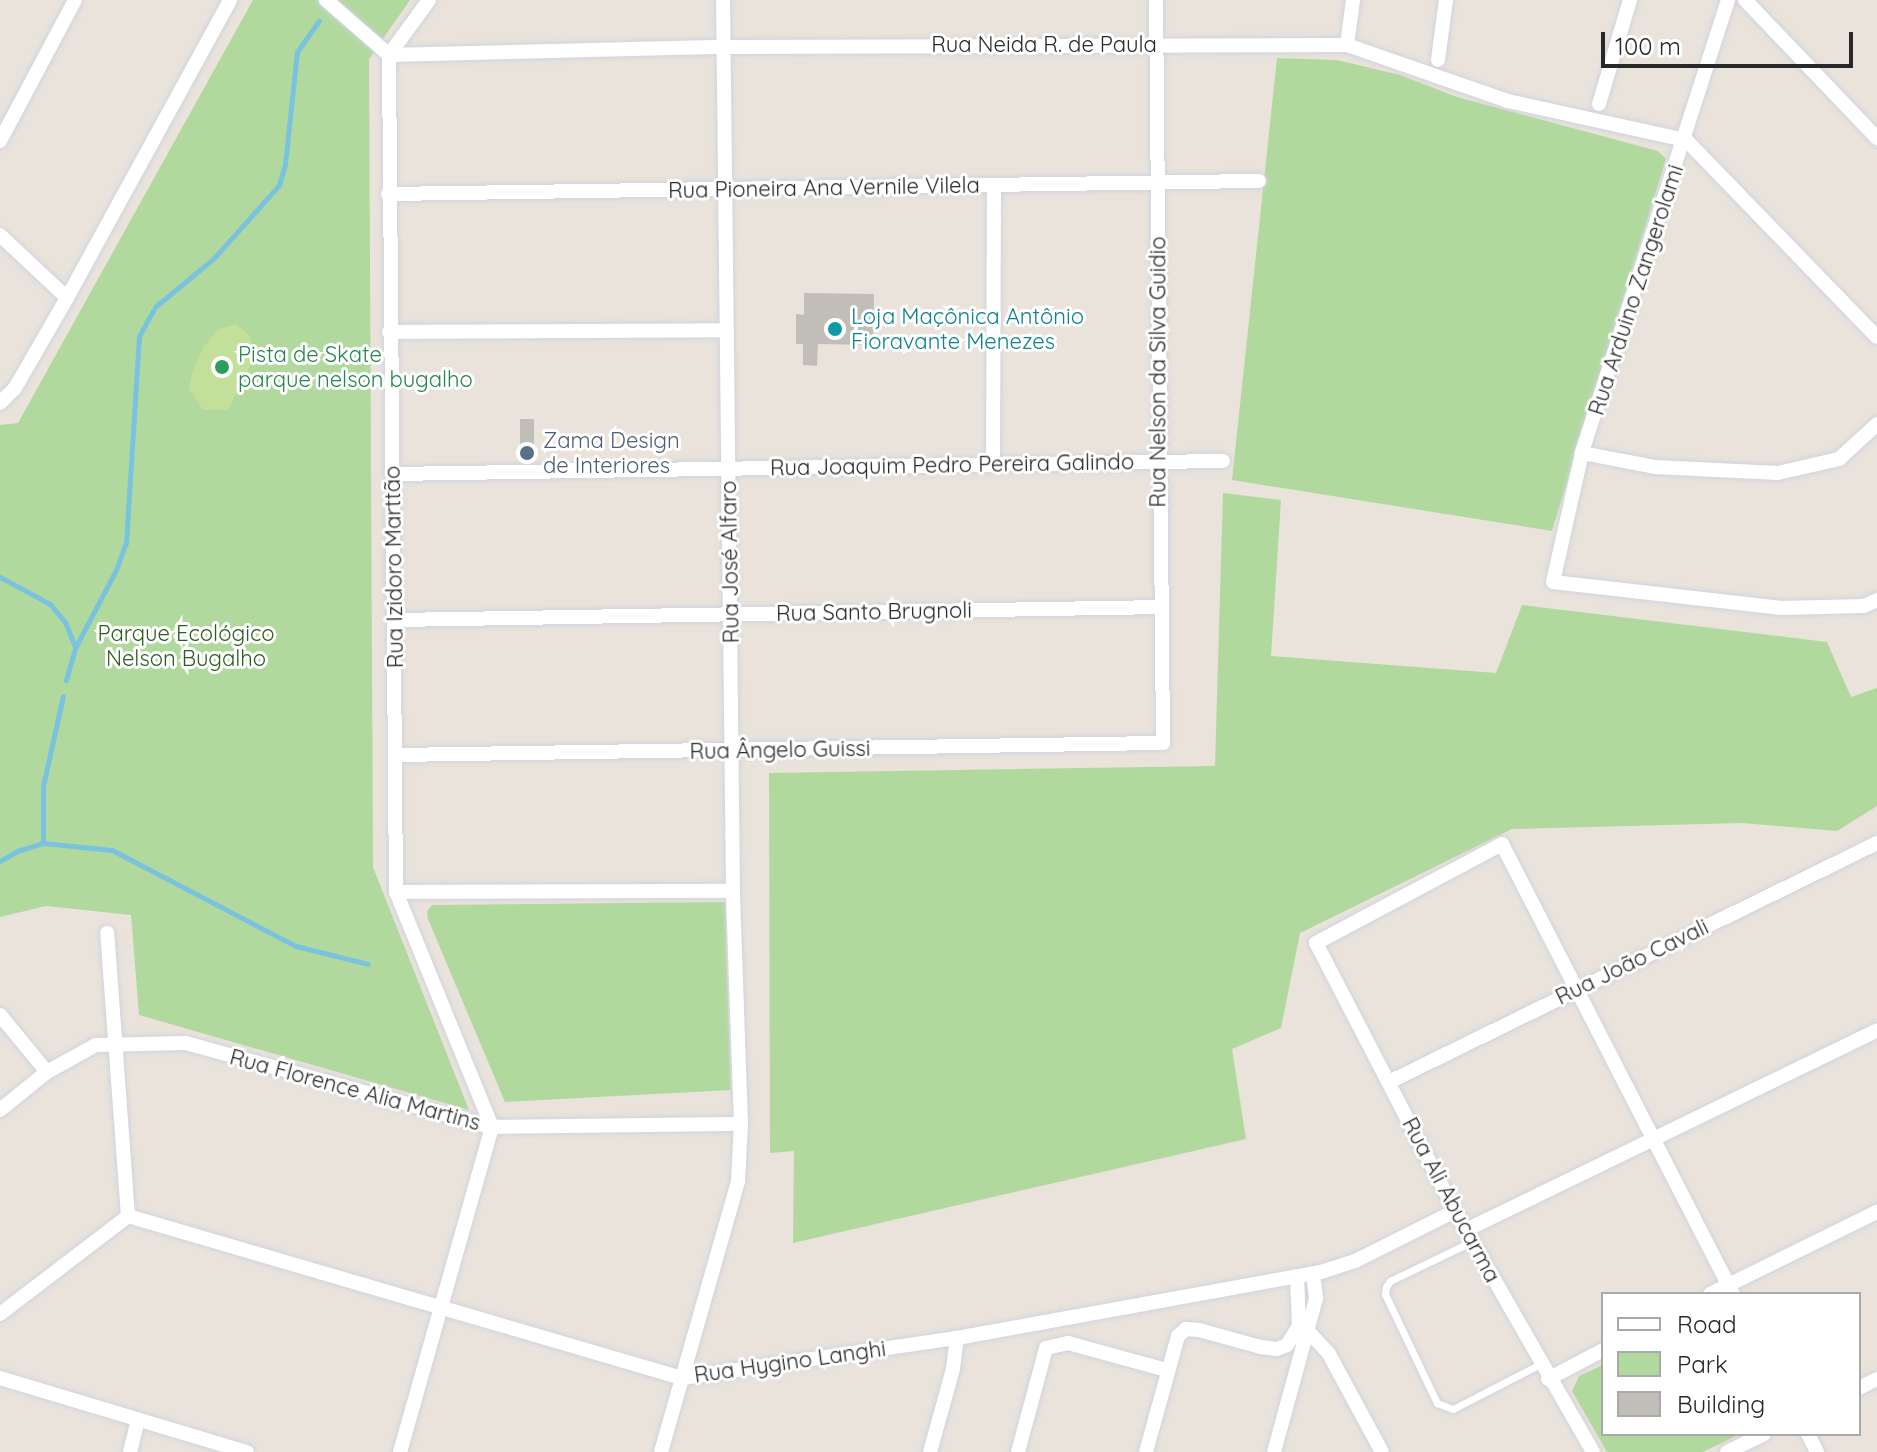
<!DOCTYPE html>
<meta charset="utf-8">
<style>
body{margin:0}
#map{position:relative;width:1877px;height:1452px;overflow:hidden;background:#e9e3db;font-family:Quicksand,sans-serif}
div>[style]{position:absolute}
.green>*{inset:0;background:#b1d99e}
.pitch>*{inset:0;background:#c2e09a}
.stream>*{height:5px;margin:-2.5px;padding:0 2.5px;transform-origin:2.5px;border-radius:2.5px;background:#7ac3df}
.building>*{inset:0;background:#c1bdb8;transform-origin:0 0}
.roads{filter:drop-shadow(0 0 2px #d1d3df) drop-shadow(0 0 2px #d1d3df)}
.service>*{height:7px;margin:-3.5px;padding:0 3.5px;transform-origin:3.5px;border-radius:3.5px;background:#fff}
.minor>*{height:14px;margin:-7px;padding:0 7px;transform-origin:7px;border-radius:7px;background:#fff}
.dots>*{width:22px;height:22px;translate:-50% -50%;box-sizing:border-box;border:4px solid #fff;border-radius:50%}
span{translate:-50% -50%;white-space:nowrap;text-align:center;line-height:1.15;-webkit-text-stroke:6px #fff;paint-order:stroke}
.street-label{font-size:22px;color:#282828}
.culture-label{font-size:22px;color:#0d838f}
.left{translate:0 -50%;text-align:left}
.leisure-label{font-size:22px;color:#27864d}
.service-label{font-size:22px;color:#4e5e75}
.park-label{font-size:22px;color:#2d5c21}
.legend{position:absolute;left:1601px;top:1292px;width:260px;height:144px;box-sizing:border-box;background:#fff;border:2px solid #a9a9a9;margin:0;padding:10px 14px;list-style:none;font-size:24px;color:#282828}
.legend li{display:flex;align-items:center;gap:16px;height:40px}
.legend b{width:40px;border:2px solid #a9a9a9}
.scale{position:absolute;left:1601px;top:32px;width:252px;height:36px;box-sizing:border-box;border:4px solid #282828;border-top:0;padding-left:10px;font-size:24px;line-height:28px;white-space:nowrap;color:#282828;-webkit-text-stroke:6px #fff;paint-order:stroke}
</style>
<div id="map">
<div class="green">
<div style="clip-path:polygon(253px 0,410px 0,369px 59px,373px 867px,469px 1110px,139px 1015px,131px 915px,46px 906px,0 917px,0 425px,18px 423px)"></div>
<div style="clip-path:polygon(1277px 58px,1337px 60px,1400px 75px,1457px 97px,1658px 151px,1666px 159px,1552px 531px,1232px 480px)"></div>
<div style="clip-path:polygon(1223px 493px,1281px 500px,1271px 656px,1496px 673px,1522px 605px,1827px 642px,1851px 697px,1877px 688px,1877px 806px,1837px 831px,1743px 823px,1512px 829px,1300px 933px,1281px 1028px,1232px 1049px,1246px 1139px,793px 1243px,794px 1151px,770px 1153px,769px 773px,1215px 766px)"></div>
<div style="clip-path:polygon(725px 902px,731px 1090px,505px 1102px,428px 919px,427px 911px,432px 905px)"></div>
<div style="clip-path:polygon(1603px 1365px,1603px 1434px,1740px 1434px,1703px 1452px,1607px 1452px,1572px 1391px,1579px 1376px)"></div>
</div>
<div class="pitch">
<div style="clip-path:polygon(236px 324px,250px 336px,253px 360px,228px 410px,203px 410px,189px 389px,192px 374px,203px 348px,218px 329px)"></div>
</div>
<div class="stream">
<div style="left:0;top:577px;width:57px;rotate:28.4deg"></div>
<div style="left:50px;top:604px;width:23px;rotate:50deg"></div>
<div style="left:65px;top:622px;width:27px;rotate:68deg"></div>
<div style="left:66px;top:680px;width:33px;rotate:-74deg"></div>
<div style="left:75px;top:648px;width:88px;rotate:-62.3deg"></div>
<div style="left:116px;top:570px;width:29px;rotate:-70deg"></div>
<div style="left:126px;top:543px;width:207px;rotate:-86.4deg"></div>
<div style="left:139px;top:336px;width:33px;rotate:-61deg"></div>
<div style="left:155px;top:307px;width:77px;rotate:-39.7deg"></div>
<div style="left:214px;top:258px;width:98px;rotate:-48.3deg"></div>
<div style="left:279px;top:185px;width:22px;rotate:-74deg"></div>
<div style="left:285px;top:164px;width:113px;rotate:-83.9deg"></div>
<div style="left:297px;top:52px;width:38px;rotate:-55deg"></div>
<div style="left:43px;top:843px;width:57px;rotate:-90deg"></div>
<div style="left:43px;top:786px;width:92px;rotate:-77.5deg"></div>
<div style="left:0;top:861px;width:20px;rotate:-30deg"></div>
<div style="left:17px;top:851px;width:27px;rotate:-17deg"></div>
<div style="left:43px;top:843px;width:69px;rotate:5.8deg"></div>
<div style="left:112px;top:850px;width:208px;rotate:27.6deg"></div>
<div style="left:296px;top:946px;width:74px;rotate:14deg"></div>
</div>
<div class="building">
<div style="clip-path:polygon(804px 293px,874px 294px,873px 345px,818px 344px,817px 366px,803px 365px,803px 344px,796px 344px,796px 314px,804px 315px)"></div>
<div style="left:520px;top:419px;width:14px;height:43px"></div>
</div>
<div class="roads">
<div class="service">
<div style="left:1473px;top:1241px;width:92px;rotate:154.3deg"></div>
<div style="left:1390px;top:1281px;width:7px;rotate:124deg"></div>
<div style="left:1386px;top:1287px;width:7px;rotate:98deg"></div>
<div style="left:1385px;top:1294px;width:121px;rotate:64.5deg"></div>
<div style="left:1437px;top:1403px;width:17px;rotate:21deg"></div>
<div style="left:1453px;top:1409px;width:98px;rotate:-27.3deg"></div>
</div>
<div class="minor">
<div style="left:326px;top:0;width:84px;rotate:41.1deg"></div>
<div style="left:1728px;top:0;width:476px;rotate:107.9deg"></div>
<div style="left:1582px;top:453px;width:132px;rotate:102.7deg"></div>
<div style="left:1553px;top:582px;width:228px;rotate:6.5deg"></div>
<div style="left:1780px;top:608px;width:84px;rotate:-1.4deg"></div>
<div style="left:1864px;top:606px;width:14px;rotate:-25deg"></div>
<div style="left:1745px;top:0;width:191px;rotate:46.3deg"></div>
<div style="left:1347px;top:45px;width:45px;rotate:-82.4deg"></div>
<div style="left:389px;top:55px;width:334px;rotate:-1.4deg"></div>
<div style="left:723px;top:47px;width:624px;rotate:-0.18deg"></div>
<div style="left:1347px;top:45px;width:170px;rotate:19.2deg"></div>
<div style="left:1508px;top:101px;width:182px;rotate:12.4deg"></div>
<div style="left:1438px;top:60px;width:61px;rotate:-82.4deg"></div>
<div style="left:1599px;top:104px;width:109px;rotate:-73.4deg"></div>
<div style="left:1686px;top:140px;width:274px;rotate:45.9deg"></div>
<div style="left:0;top:141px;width:160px;rotate:-62deg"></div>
<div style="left:388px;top:194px;width:871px;rotate:-0.86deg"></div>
<div style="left:0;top:235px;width:92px;rotate:43.2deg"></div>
<div style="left:389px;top:332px;width:338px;rotate:-0.3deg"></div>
<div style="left:0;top:403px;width:21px;rotate:-45deg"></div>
<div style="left:15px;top:388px;width:104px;rotate:-60deg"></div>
<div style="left:67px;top:298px;width:340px;rotate:-61.3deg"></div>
<div style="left:1582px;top:453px;width:74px;rotate:10.9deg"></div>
<div style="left:1655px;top:467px;width:123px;rotate:2.8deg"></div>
<div style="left:1778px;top:473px;width:63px;rotate:-12.9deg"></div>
<div style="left:1839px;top:459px;width:52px;rotate:-42.6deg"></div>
<div style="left:993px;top:464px;width:279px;rotate:-89.8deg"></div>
<div style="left:392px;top:474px;width:831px;rotate:-0.9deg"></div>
<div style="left:396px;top:620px;width:764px;rotate:-0.97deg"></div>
<div style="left:396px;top:755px;width:767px;rotate:-0.9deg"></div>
<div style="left:1163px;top:743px;width:743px;rotate:-90.54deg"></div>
<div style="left:396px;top:892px;width:337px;rotate:-0.2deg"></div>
<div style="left:0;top:1015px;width:74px;rotate:50.5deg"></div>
<div style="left:1389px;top:1082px;width:543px;rotate:-26.09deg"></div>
<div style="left:0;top:1110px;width:60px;rotate:-39deg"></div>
<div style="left:47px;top:1072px;width:56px;rotate:-28.9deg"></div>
<div style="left:96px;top:1045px;width:90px;rotate:-1.3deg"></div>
<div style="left:186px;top:1043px;width:317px;rotate:15.4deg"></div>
<div style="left:492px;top:1127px;width:249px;rotate:-0.7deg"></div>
<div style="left:128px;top:1216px;width:577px;rotate:16.3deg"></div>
<div style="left:682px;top:1378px;width:278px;rotate:-8.3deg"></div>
<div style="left:957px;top:1338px;width:370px;rotate:-10.3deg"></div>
<div style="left:1321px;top:1272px;width:36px;rotate:-18deg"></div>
<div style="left:1355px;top:1261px;width:112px;rotate:-26.6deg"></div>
<div style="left:1466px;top:1230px;width:457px;rotate:-25.9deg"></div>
<div style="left:1710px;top:1294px;width:186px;rotate:-26.2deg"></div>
<div style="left:0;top:1314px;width:161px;rotate:-37.4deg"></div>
<div style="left:128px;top:1216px;width:284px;rotate:-94.2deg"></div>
<div style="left:1305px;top:1328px;width:35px;rotate:47deg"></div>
<div style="left:1329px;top:1354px;width:111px;rotate:61.6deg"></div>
<div style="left:0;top:1378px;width:258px;rotate:16.7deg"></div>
<div style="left:1548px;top:1379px;width:62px;rotate:-27.8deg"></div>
<div style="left:1859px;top:1388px;width:20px;rotate:-27deg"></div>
<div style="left:1808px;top:1434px;width:20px;rotate:63deg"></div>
<div style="left:130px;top:1452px;width:32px;rotate:-76deg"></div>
<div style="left:400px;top:1452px;width:338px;rotate:-74.2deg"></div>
<div style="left:492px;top:1127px;width:254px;rotate:-112.2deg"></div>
<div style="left:396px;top:892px;width:837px;rotate:-90.48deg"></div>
<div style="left:389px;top:55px;width:68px;rotate:-54deg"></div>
<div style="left:661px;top:1452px;width:282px;rotate:-74.1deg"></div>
<div style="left:738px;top:1181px;width:57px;rotate:-87deg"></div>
<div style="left:741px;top:1124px;width:233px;rotate:-92deg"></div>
<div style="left:733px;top:891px;width:891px;rotate:-90.64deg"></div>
<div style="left:930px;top:1452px;width:86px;rotate:-74.5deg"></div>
<div style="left:953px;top:1369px;width:31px;rotate:-83deg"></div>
<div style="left:1018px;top:1452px;width:108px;rotate:-74.9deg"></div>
<div style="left:1046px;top:1348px;width:23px;rotate:-13deg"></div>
<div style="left:1068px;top:1343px;width:103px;rotate:15.3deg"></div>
<div style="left:1146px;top:1452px;width:120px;rotate:-74.6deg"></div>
<div style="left:1178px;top:1336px;width:11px;rotate:-41deg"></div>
<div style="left:1186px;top:1329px;width:13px;rotate:4deg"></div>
<div style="left:1199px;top:1330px;width:64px;rotate:15.3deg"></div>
<div style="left:1261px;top:1347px;width:16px;rotate:7deg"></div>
<div style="left:1277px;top:1349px;width:11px;rotate:-22deg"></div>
<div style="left:1287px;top:1345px;width:22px;rotate:-58deg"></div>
<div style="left:1299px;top:1326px;width:50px;rotate:-92.3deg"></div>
<div style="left:1274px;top:1452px;width:160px;rotate:-74.7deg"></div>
<div style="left:1316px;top:1298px;width:25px;rotate:-97deg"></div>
<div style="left:1593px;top:1452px;width:278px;rotate:-119.8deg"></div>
<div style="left:1455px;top:1211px;width:302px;rotate:-117.4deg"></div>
<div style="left:1316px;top:943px;width:211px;rotate:-28deg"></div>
<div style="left:1502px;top:844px;width:506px;rotate:62.83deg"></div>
<div style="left:1727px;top:1452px;width:41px;rotate:-25.9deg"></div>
</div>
</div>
<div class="dots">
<div style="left:835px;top:329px;background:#0f9aa8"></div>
<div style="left:222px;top:367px;background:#2e9e5b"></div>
<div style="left:527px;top:453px;background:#5c6f8a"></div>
</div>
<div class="street-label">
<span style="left:1044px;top:45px">Rua Neida R. de Paula</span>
<span style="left:824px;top:188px;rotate:-1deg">Rua Pioneira Ana Vernile Vilela</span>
<span style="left:1636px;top:290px;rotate:-72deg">Rua Arduino Zangerolami</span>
<span style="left:1158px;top:372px;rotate:-90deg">Rua Nelson da Silva Guidio</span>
<span style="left:952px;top:465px;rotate:-1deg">Rua Joaquim Pedro Pereira Galindo</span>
<span style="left:730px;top:562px;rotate:-91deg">Rua José Alfaro</span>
<span style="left:394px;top:567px;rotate:-91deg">Rua Izidoro Marttão</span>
<span style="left:874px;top:612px;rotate:-1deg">Rua Santo Brugnoli</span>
<span style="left:780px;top:750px;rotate:-1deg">Rua Ângelo Guissi</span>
<span style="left:1632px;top:962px;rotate:-26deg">Rua João Cavali</span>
<span style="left:355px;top:1090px;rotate:15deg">Rua Florence Alia Martins</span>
<span style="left:1451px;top:1200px;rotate:62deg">Rua Ali Abucarma</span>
<span style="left:790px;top:1362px;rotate:-8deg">Rua Hygino Langhi</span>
</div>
<div class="culture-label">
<span class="left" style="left:851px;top:329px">Loja Maçônica Antônio<br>Fioravante Menezes</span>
</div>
<div class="leisure-label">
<span class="left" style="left:238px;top:367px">Pista de Skate<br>parque nelson bugalho</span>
</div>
<div class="service-label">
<span class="left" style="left:543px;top:453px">Zama Design<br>de Interiores</span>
</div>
<div class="park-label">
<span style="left:186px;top:646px">Parque Ecológico<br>Nelson Bugalho</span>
</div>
<ul class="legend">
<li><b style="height:10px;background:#fff"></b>Road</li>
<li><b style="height:22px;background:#b1d99e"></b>Park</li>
<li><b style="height:22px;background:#c1bdb8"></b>Building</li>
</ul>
<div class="scale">100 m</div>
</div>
